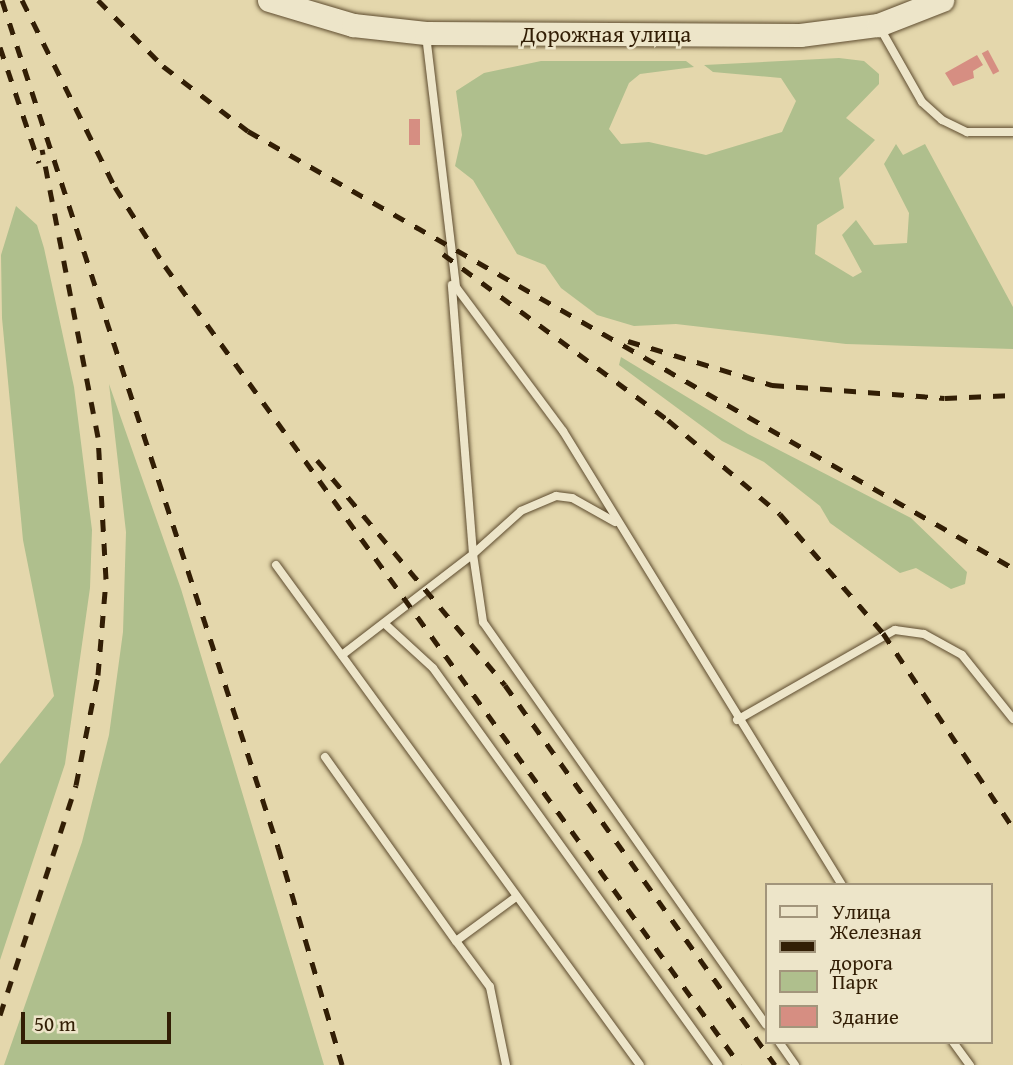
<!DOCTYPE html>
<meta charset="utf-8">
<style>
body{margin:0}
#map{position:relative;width:1013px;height:1065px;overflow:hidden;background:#e4d7ac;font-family:"Gentium Book Plus",serif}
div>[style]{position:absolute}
.green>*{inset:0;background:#afbf8d}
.building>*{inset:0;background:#d68e82;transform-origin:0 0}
.roads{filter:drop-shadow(0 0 2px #5e4c2f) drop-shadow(0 0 2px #5e4c2f)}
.lane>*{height:8px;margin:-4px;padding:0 4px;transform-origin:4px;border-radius:4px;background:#ede5c9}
.secondary>*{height:23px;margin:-11.5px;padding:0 11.5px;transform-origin:11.5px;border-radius:11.5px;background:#ede5c9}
.rail>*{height:5px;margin-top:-2.5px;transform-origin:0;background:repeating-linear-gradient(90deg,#321e05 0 12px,transparent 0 24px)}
span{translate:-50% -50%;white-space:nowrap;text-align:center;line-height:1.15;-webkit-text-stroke:5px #ede5c9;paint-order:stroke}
.street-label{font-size:23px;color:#321e05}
.legend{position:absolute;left:765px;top:883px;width:228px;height:161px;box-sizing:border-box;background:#ede5c9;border:2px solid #a2957b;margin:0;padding:9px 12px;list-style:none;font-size:21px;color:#321e05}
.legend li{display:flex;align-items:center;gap:14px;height:35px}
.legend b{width:35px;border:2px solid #a2957b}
.scale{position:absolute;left:21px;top:1012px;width:150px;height:32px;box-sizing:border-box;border:4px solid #321e05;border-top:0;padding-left:9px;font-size:21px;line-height:24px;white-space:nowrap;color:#321e05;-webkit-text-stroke:5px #ede5c9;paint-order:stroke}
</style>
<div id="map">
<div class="green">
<div style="clip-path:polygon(839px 58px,864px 61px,879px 74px,879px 84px,846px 118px,875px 140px,839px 178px,844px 208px,817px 225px,815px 254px,853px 277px,862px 272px,842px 235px,856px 220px,874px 245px,907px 243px,909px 213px,884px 164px,896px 144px,903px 155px,925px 144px,1013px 307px,1013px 349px,846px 344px,676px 324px,634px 326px,597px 315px,561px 288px,545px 265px,517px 254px,473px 180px,455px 166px,462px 135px,456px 91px,484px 73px,541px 61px,686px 61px,694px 67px,640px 74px,629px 83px,609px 129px,621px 144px,649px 142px,706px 155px,782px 132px,796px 101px,781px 78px,713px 72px,704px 65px)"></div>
<div style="clip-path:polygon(16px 206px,37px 225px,44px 248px,74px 387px,92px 530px,90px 588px,65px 764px,0 960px,0 764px,54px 696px,23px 540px,2px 318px,1px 255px)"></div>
<div style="clip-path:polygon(621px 357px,748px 434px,911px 518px,967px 572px,965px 584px,951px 589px,916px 568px,900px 573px,830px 523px,820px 506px,764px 462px,722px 441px,619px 365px)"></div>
<div style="clip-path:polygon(109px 384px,181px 589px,324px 1065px,4px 1065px,82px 842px,109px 735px,123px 632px,126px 532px)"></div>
</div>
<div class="building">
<div style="left:988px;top:50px;width:24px;height:7px;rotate:62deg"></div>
<div style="clip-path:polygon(977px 55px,983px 65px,973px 71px,974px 78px,953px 86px,945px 73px)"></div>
<div style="left:409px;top:119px;width:11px;height:26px"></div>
</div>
<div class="roads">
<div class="lane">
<div style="left:880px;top:28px;width:85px;rotate:60.4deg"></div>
<div style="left:922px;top:102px;width:27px;rotate:42deg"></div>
<div style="left:942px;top:120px;width:28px;rotate:26deg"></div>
<div style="left:967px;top:132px;width:46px"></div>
<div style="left:426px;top:35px;width:254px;rotate:83.2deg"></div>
<div style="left:456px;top:287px;width:179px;rotate:53.4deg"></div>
<div style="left:563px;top:431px;width:533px;rotate:58.43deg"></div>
<div style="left:615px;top:522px;width:49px;rotate:-150.8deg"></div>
<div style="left:572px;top:498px;width:16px;rotate:-173deg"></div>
<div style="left:556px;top:496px;width:38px;rotate:157deg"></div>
<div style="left:521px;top:511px;width:64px;rotate:138.1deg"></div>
<div style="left:473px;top:554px;width:69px;rotate:81.6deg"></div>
<div style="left:483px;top:622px;width:492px;rotate:54.9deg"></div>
<div style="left:276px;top:565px;width:618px;rotate:53.95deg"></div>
<div style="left:385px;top:624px;width:65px;rotate:42.5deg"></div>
<div style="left:433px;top:668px;width:489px;rotate:54.3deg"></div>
<div style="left:342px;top:655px;width:165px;rotate:-37.6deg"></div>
<div style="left:473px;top:554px;width:270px;rotate:-94.5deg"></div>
<div style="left:737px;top:720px;width:182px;rotate:-29.7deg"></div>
<div style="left:895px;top:630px;width:29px;rotate:8deg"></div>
<div style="left:924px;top:634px;width:43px;rotate:28.9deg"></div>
<div style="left:962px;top:655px;width:82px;rotate:51.4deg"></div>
<div style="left:325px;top:757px;width:226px;rotate:54.6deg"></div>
<div style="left:779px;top:1042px;width:28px;rotate:55deg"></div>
<div style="left:953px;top:1042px;width:29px;rotate:54deg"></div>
<div style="left:506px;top:1065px;width:80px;rotate:-101.6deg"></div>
<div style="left:490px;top:987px;width:57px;rotate:-126.5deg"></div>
<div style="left:456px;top:941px;width:74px;rotate:-36.3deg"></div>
</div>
<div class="secondary">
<div style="left:269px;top:0;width:88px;rotate:16.6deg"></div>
<div style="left:353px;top:25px;width:73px;rotate:6.3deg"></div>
<div style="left:426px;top:33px;width:374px;rotate:0.3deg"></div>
<div style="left:800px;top:35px;width:79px;rotate:-7.3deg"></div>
<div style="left:878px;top:25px;width:69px;rotate:-21.3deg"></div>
</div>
</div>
<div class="rail">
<div style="left:2px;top:0;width:891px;rotate:71.95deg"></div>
<div style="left:278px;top:847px;width:227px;rotate:73.6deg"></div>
<div style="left:22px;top:0;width:209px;rotate:63.6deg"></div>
<div style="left:115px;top:187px;width:93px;rotate:57.7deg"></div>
<div style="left:165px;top:266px;width:984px;rotate:54.26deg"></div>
<div style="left:98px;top:0;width:93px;rotate:45.4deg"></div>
<div style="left:163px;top:66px;width:107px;rotate:37.4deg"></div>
<div style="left:248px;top:131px;width:881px;rotate:29.74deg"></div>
<div style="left:0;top:47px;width:122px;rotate:71.4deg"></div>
<div style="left:443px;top:254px;width:280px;rotate:36.4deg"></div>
<div style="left:668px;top:420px;width:146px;rotate:40deg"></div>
<div style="left:780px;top:514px;width:157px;rotate:49.1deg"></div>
<div style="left:883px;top:633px;width:234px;rotate:56.3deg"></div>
<div style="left:628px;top:341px;width:151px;rotate:17deg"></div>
<div style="left:772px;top:385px;width:173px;rotate:4.3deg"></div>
<div style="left:945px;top:398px;width:68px;rotate:-2.5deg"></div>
<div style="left:317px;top:460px;width:293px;rotate:50.1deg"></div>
<div style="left:505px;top:685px;width:466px;rotate:54.6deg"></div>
<div style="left:0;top:1015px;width:242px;rotate:-71.7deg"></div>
<div style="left:76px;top:785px;width:112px;rotate:-78.7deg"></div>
<div style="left:98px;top:675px;width:96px;rotate:-85.2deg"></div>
<div style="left:106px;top:579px;width:142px;rotate:-93.2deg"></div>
<div style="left:98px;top:437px;width:293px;rotate:-101deg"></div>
</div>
<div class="street-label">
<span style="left:606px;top:34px">Дорожная улица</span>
</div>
<ul class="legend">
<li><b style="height:9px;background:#ede5c9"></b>Улица</li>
<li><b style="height:9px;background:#321e05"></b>Железная дорога</li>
<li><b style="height:19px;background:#afbf8d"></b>Парк</li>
<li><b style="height:19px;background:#d68e82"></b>Здание</li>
</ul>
<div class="scale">50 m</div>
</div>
